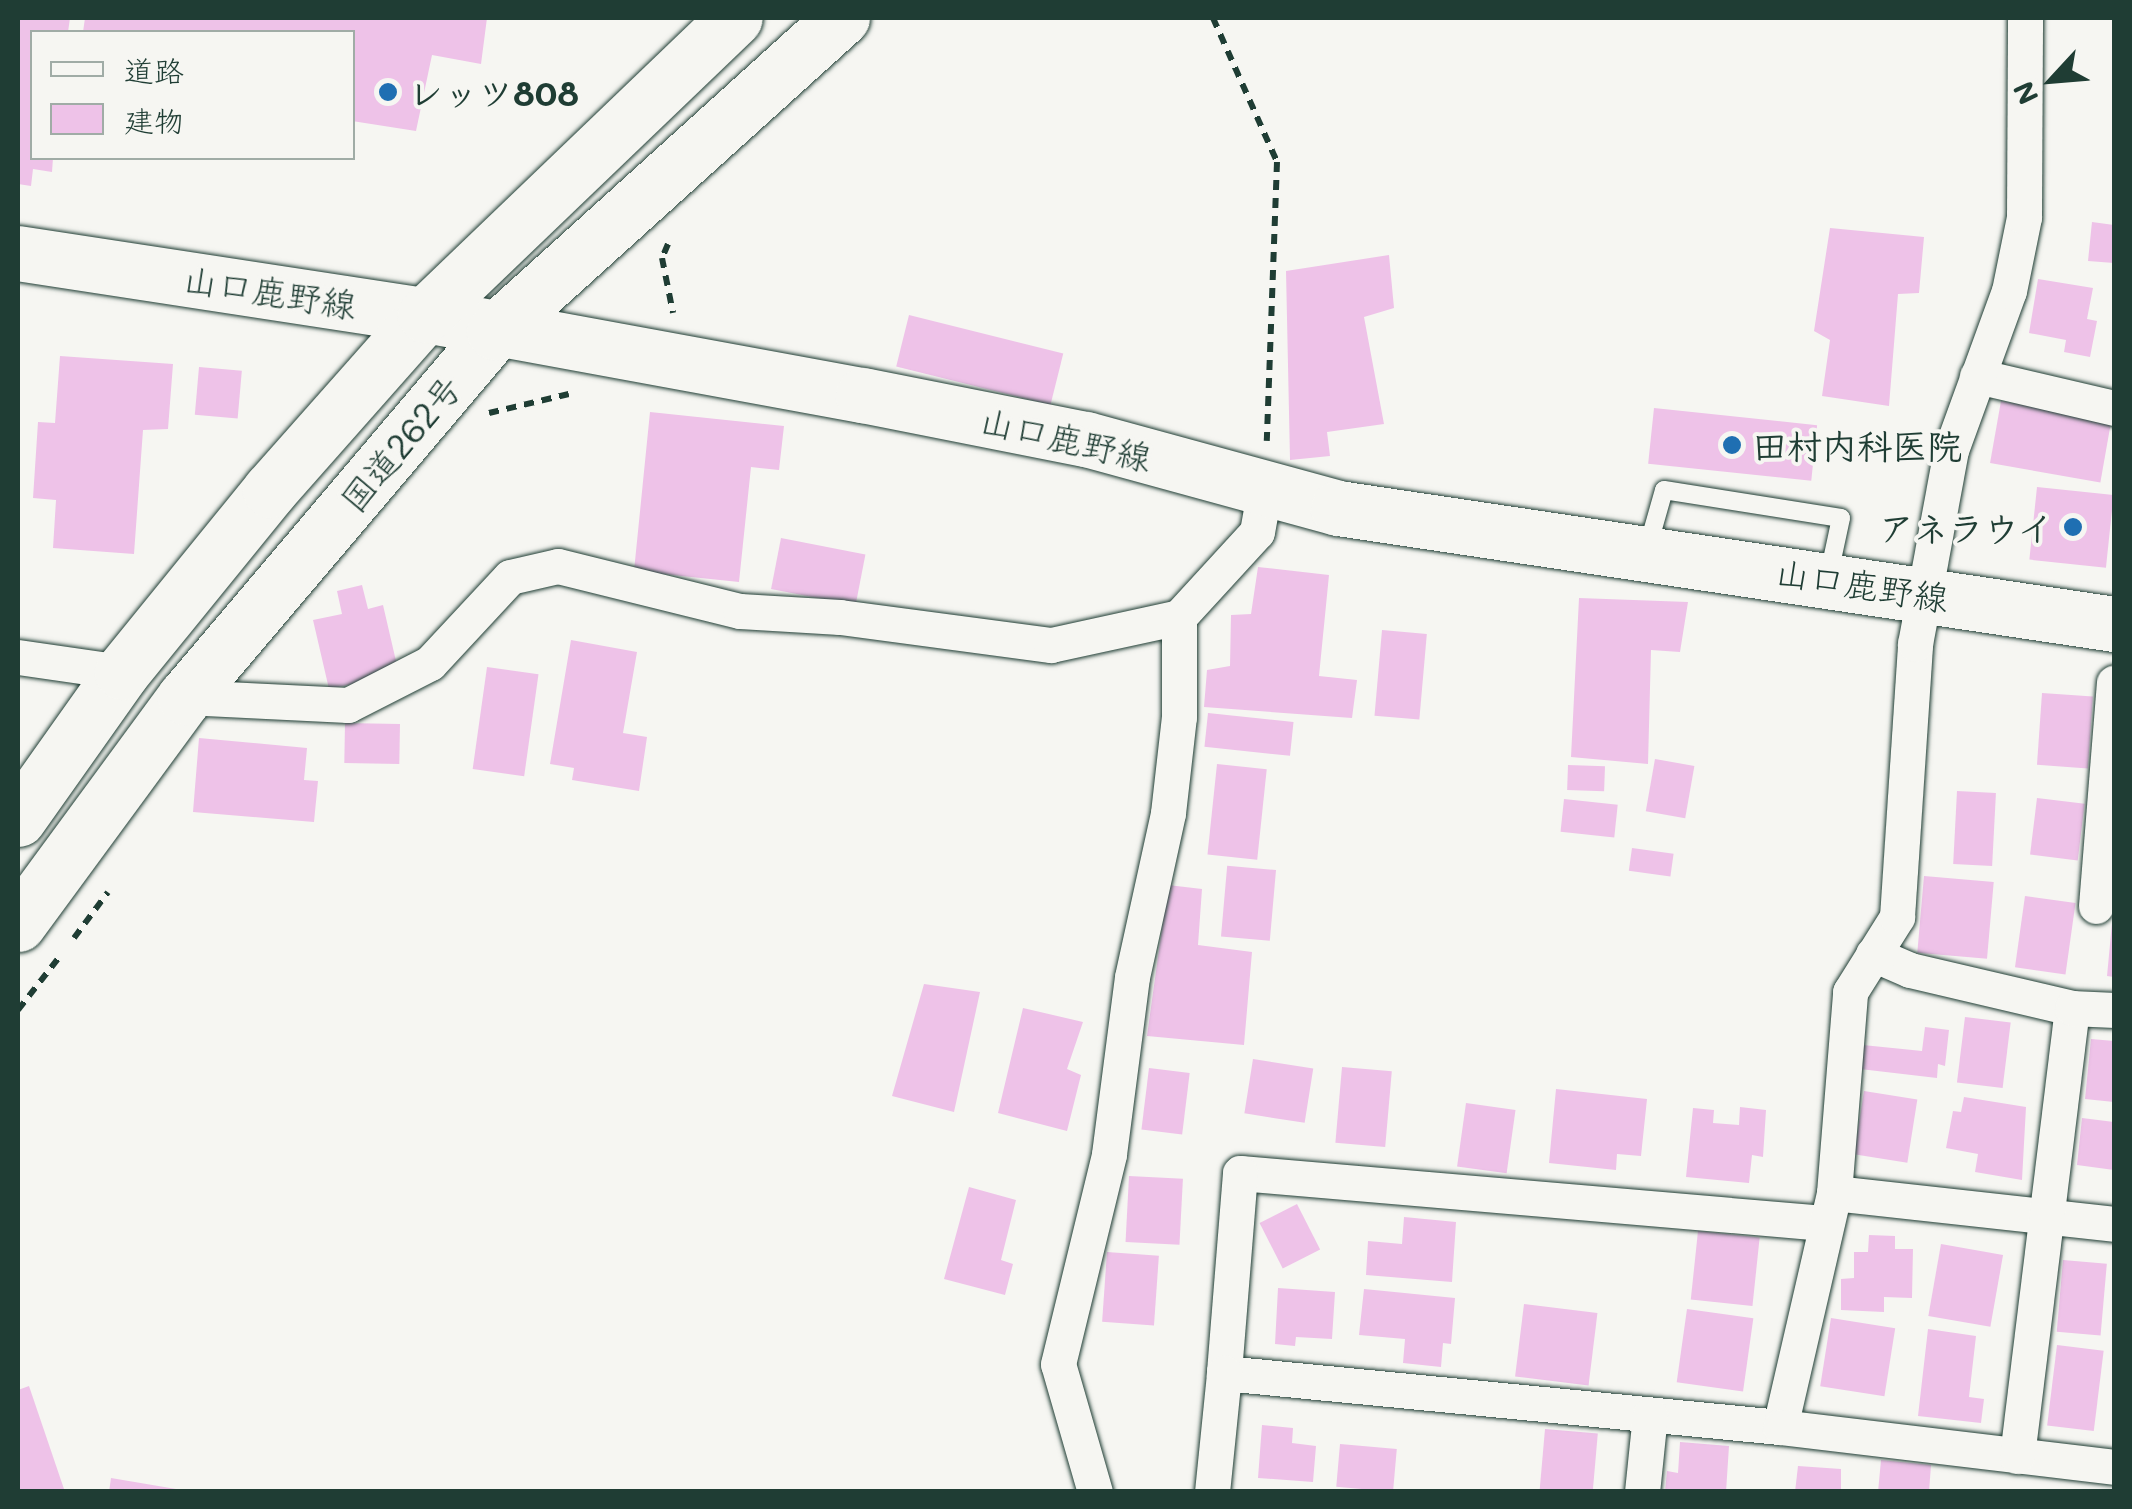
<!DOCTYPE html>
<meta charset="utf-8">
<style>
body{margin:0}
#map{position:relative;width:2132px;height:1509px;overflow:hidden;background:#f6f6f2;font-family:Mali,"Klee One",sans-serif}
div>[style]{position:absolute}
.building>*{inset:0;background:#eec2e8;transform-origin:0 0}
.path>*{height:6px;margin-top:-3px;transform-origin:0;background:repeating-linear-gradient(90deg,#1f3d34 0 10px,transparent 0 18px)}
.roads{filter:drop-shadow(0 0 2px #1f3d34) drop-shadow(0 0 2px #1f3d34)}
.lane>*{height:18px;margin:-9px;padding:0 9px;transform-origin:9px;border-radius:9px;background:#f6f6f2}
.street>*{height:35px;margin:-17.5px;padding:0 17.5px;transform-origin:17.5px;border-radius:17.5px;background:#f6f6f2}
.primary>*{height:55px;margin:-27.5px;padding:0 27.5px;transform-origin:27.5px;border-radius:27.5px;background:#f6f6f2}
.highway>*{height:55px;margin:-27.5px;padding:0 27.5px;transform-origin:27.5px;border-radius:27.5px;background:#f6f6f2}
.dots>*{width:28px;height:28px;translate:-50% -50%;box-sizing:border-box;border:5px solid #f6f6f2;border-radius:50%}
span{translate:-50% -50%;white-space:nowrap;text-align:center;line-height:1.15;-webkit-text-stroke:8px #f6f6f2;paint-order:stroke}
.poi-label{font-size:35px;color:#1f3d34;font-weight:700}
.left{translate:0 -50%;text-align:left}
.right{translate:-100% -50%;text-align:right}
.street-label{font-size:35px;color:#1f3d34}
.frame{position:absolute;inset:0;border:20px solid #1f3d34;pointer-events:none}
.legend{position:absolute;left:30px;top:30px;width:325px;height:130px;box-sizing:border-box;background:#f6f6f2;border:2px solid #a0aca6;margin:0;padding:12px 18px;list-style:none;font-size:30px;color:#1f3d34}
.legend li{display:flex;align-items:center;gap:20px;height:50px}
.legend b{width:50px;border:2px solid #a0aca6}
.north{position:absolute;left:2002px;top:30px;width:100px;height:100px;-webkit-text-stroke:8px #f6f6f2;paint-order:stroke;rotate:244deg;font-size:28px;font-weight:700;line-height:40px;text-align:center;color:#1f3d34}
.north::after{content:'';display:block;margin:auto;width:35px;height:45px;background:#1f3d34;clip-path:polygon(50% 0,100% 100%,50% 72%,0 100%)}
</style>
<div id="map">
<div class="building">
<div style="clip-path:polygon(18px 18px,70px 18px,68px 32px,32px 32px,32px 158px,53px 158px,52px 172px,33px 169px,31px 186px,18px 184px)"></div>
<div style="clip-path:polygon(85px 18px,487px 18px,481px 64px,432px 55px,416px 131px,352px 121px,352px 32px,83px 32px)"></div>
<div style="clip-path:polygon(2092px 222px,2114px 225px,2114px 263px,2088px 261px)"></div>
<div style="clip-path:polygon(1830px 228px,1924px 237px,1919px 293px,1898px 294px,1889px 406px,1822px 396px,1830px 340px,1814px 331px)"></div>
<div style="clip-path:polygon(1389px 255px,1394px 308px,1364px 317px,1384px 424px,1327px 432px,1330px 456px,1290px 460px,1286px 271px)"></div>
<div style="clip-path:polygon(2038px 279px,2093px 288px,2087px 319px,2097px 321px,2090px 357px,2064px 352px,2066px 340px,2029px 333px)"></div>
<div style="left:909px;top:315px;width:159px;height:53px;rotate:14deg"></div>
<div style="clip-path:polygon(60px 356px,173px 364px,168px 429px,143px 430px,134px 554px,53px 548px,56px 500px,33px 498px,38px 422px,55px 423px)"></div>
<div style="left:199px;top:367px;width:43px;height:48px;rotate:5deg"></div>
<div style="left:2001px;top:401px;width:112px;height:63px;rotate:10deg"></div>
<div style="left:1654px;top:408px;width:164px;height:56px;rotate:6deg"></div>
<div style="clip-path:polygon(650px 412px,784px 426px,779px 470px,751px 467px,739px 582px,634px 571px)"></div>
<div style="left:2037px;top:487px;width:77px;height:73px;rotate:6deg"></div>
<div style="left:781px;top:538px;width:86px;height:52px;rotate:11deg"></div>
<div style="clip-path:polygon(1258px 567px,1329px 575px,1319px 676px,1357px 680px,1352px 718px,1204px 707px,1207px 670px,1230px 666px,1231px 615px,1251px 614px)"></div>
<div style="clip-path:polygon(362px 585px,368px 609px,383px 605px,399px 674px,329px 689px,313px 620px,342px 614px,337px 591px)"></div>
<div style="clip-path:polygon(1579px 598px,1688px 602px,1680px 652px,1651px 650px,1648px 764px,1571px 757px)"></div>
<div style="left:1382px;top:630px;width:45px;height:86px;rotate:5deg"></div>
<div style="clip-path:polygon(571px 640px,637px 652px,623px 733px,647px 737px,639px 791px,572px 780px,574px 768px,550px 764px)"></div>
<div style="left:487px;top:667px;width:52px;height:103px;rotate:8deg"></div>
<div style="left:2042px;top:693px;width:51px;height:72px;rotate:4deg"></div>
<div style="left:1208px;top:713px;width:86px;height:34px;rotate:6deg"></div>
<div style="left:345px;top:723px;width:55px;height:40px;rotate:1deg"></div>
<div style="clip-path:polygon(199px 738px,307px 748px,304px 780px,318px 781px,314px 822px,193px 812px)"></div>
<div style="left:1655px;top:759px;width:40px;height:53px;rotate:10deg"></div>
<div style="left:1217px;top:764px;width:50px;height:91px;rotate:6deg"></div>
<div style="left:1568px;top:765px;width:37px;height:25px;rotate:2deg"></div>
<div style="left:1957px;top:791px;width:39px;height:73px;rotate:3deg"></div>
<div style="left:2037px;top:798px;width:48px;height:57px;rotate:7deg"></div>
<div style="left:1564px;top:799px;width:54px;height:33px;rotate:6deg"></div>
<div style="left:1632px;top:848px;width:42px;height:23px;rotate:8deg"></div>
<div style="left:1276px;top:870px;width:71px;height:49px;rotate:95deg"></div>
<div style="left:1924px;top:876px;width:70px;height:77px;rotate:5deg"></div>
<div style="clip-path:polygon(1168px 885px,1202px 889px,1198px 945px,1252px 952px,1244px 1045px,1147px 1036px)"></div>
<div style="left:2025px;top:896px;width:51px;height:72px;rotate:8deg"></div>
<div style="clip-path:polygon(2112px 923px,2114px 923px,2114px 977px,2107px 976px)"></div>
<div style="clip-path:polygon(924px 984px,980px 992px,954px 1112px,892px 1096px)"></div>
<div style="clip-path:polygon(1023px 1008px,1083px 1022px,1067px 1069px,1081px 1075px,1067px 1131px,998px 1113px)"></div>
<div style="left:1965px;top:1017px;width:46px;height:66px;rotate:7deg"></div>
<div style="clip-path:polygon(1925px 1027px,1949px 1030px,1945px 1066px,1938px 1064px,1937px 1078px,1860px 1069px,1863px 1045px,1922px 1051px)"></div>
<div style="clip-path:polygon(2091px 1039px,2114px 1041px,2114px 1102px,2085px 1099px)"></div>
<div style="left:1253px;top:1059px;width:61px;height:55px;rotate:9deg"></div>
<div style="left:1342px;top:1067px;width:50px;height:76px;rotate:5deg"></div>
<div style="left:1149px;top:1068px;width:41px;height:62px;rotate:7deg"></div>
<div style="clip-path:polygon(1556px 1089px,1647px 1099px,1641px 1156px,1617px 1154px,1616px 1170px,1549px 1163px)"></div>
<div style="left:1864px;top:1091px;width:54px;height:64px;rotate:9deg"></div>
<div style="clip-path:polygon(1964px 1097px,2026px 1107px,2022px 1180px,1975px 1172px,1978px 1154px,1946px 1148px,1953px 1111px,1961px 1112px)"></div>
<div style="left:1466px;top:1103px;width:50px;height:64px;rotate:8deg"></div>
<div style="clip-path:polygon(1740px 1107px,1766px 1110px,1763px 1157px,1752px 1155px,1749px 1183px,1686px 1177px,1693px 1108px,1714px 1110px,1713px 1123px,1739px 1125px)"></div>
<div style="clip-path:polygon(2082px 1118px,2114px 1122px,2114px 1170px,2077px 1165px)"></div>
<div style="left:1129px;top:1176px;width:54px;height:66px;rotate:3deg"></div>
<div style="clip-path:polygon(969px 1187px,1016px 1200px,1001px 1260px,1013px 1264px,1005px 1295px,944px 1279px)"></div>
<div style="left:1297px;top:1204px;width:51px;height:42px;rotate:63deg"></div>
<div style="clip-path:polygon(1404px 1217px,1456px 1222px,1452px 1282px,1366px 1275px,1368px 1241px,1402px 1244px)"></div>
<div style="left:1698px;top:1231px;width:62px;height:69px;rotate:6deg"></div>
<div style="clip-path:polygon(1869px 1235px,1895px 1236px,1895px 1249px,1913px 1249px,1912px 1298px,1884px 1297px,1884px 1312px,1841px 1310px,1841px 1279px,1854px 1278px,1854px 1252px,1868px 1252px)"></div>
<div style="left:1941px;top:1244px;width:63px;height:73px;rotate:10deg"></div>
<div style="left:1107px;top:1252px;width:52px;height:70px;rotate:4deg"></div>
<div style="left:2063px;top:1260px;width:44px;height:72px;rotate:5deg"></div>
<div style="clip-path:polygon(1278px 1288px,1335px 1292px,1332px 1339px,1296px 1337px,1295px 1346px,1275px 1344px)"></div>
<div style="clip-path:polygon(1364px 1289px,1455px 1298px,1451px 1344px,1443px 1343px,1441px 1367px,1403px 1363px,1405px 1339px,1359px 1335px)"></div>
<div style="left:1524px;top:1304px;width:74px;height:73px;rotate:7deg"></div>
<div style="left:1687px;top:1309px;width:67px;height:74px;rotate:8deg"></div>
<div style="left:1831px;top:1318px;width:65px;height:69px;rotate:9deg"></div>
<div style="clip-path:polygon(1928px 1329px,1976px 1336px,1969px 1397px,1984px 1399px,1981px 1423px,1918px 1416px)"></div>
<div style="left:2057px;top:1345px;width:47px;height:81px;rotate:7deg"></div>
<div style="clip-path:polygon(29px 1386px,65px 1492px,18px 1492px,18px 1390px)"></div>
<div style="clip-path:polygon(1262px 1425px,1293px 1428px,1292px 1443px,1316px 1446px,1313px 1482px,1258px 1478px)"></div>
<div style="left:1545px;top:1429px;width:53px;height:63px;rotate:5deg"></div>
<div style="clip-path:polygon(1680px 1442px,1729px 1446px,1726px 1492px,1665px 1492px,1667px 1471px,1678px 1473px)"></div>
<div style="left:1340px;top:1444px;width:57px;height:43px;rotate:5deg"></div>
<div style="clip-path:polygon(1881px 1460px,1931px 1465px,1929px 1492px,1878px 1492px)"></div>
<div style="clip-path:polygon(1798px 1466px,1841px 1469px,1841px 1492px,1795px 1492px)"></div>
<div style="clip-path:polygon(111px 1478px,176px 1489px,176px 1492px,109px 1492px)"></div>
</div>
<div class="path">
<div style="left:1213px;top:18px;width:158px;rotate:66deg"></div>
<div style="left:1277px;top:162px;width:279px;rotate:92.1deg"></div>
<div style="left:668px;top:244px;width:15px;rotate:113deg"></div>
<div style="left:662px;top:258px;width:56px;rotate:78.7deg"></div>
<div style="left:489px;top:413px;width:82px;rotate:-13.4deg"></div>
<div style="left:74px;top:938px;width:57px;rotate:-53.5deg"></div>
<div style="left:18px;top:1010px;width:68px;rotate:-52.1deg"></div>
</div>
<div class="roads">
<div class="lane">
<div style="left:1647px;top:550px;width:62px;rotate:-74.2deg"></div>
<div style="left:1664px;top:490px;width:179px;rotate:9deg"></div>
<div style="left:1841px;top:518px;width:57px;rotate:102.1deg"></div>
</div>
<div class="street">
<div style="left:1977px;top:376px;width:141px;rotate:13.1deg"></div>
<div style="left:18px;top:657px;width:105px;rotate:8.2deg"></div>
<div style="left:185px;top:697px;width:163px;rotate:2.8deg"></div>
<div style="left:348px;top:705px;width:92px;rotate:-27.1deg"></div>
<div style="left:430px;top:663px;width:117px;rotate:-47.1deg"></div>
<div style="left:510px;top:577px;width:49px;rotate:-12.9deg"></div>
<div style="left:558px;top:566px;width:187px;rotate:13.9deg"></div>
<div style="left:740px;top:611px;width:100px;rotate:3.4deg"></div>
<div style="left:840px;top:617px;width:213px;rotate:7.6deg"></div>
<div style="left:1051px;top:645px;width:131px;rotate:-12.3deg"></div>
<div style="left:1179px;top:617px;width:115px;rotate:-47.5deg"></div>
<div style="left:1257px;top:532px;width:46px;rotate:-79.9deg"></div>
<div style="left:2096px;top:906px;width:224px;rotate:-85.4deg"></div>
<div style="left:1873px;top:954px;width:40px;rotate:23.4deg"></div>
<div style="left:1910px;top:970px;width:166px;rotate:13.2deg"></div>
<div style="left:1834px;top:1193px;width:282px;rotate:6.3deg"></div>
<div style="left:1824px;top:1223px;width:586px;rotate:-175.11deg"></div>
<div style="left:1240px;top:1173px;width:201px;rotate:94.6deg"></div>
<div style="left:1224px;top:1373px;width:559px;rotate:5.55deg"></div>
<div style="left:1780px;top:1427px;width:240px;rotate:-77deg"></div>
<div style="left:1834px;top:1193px;width:202px;rotate:-85.4deg"></div>
<div style="left:1850px;top:992px;width:89px;rotate:-57.9deg"></div>
<div style="left:1897px;top:917px;width:274px;rotate:-86.2deg"></div>
<div style="left:1915px;top:644px;width:197px;rotate:-79.5deg"></div>
<div style="left:1951px;top:450px;width:169px;rotate:-70deg"></div>
<div style="left:2009px;top:291px;width:76px;rotate:-78.5deg"></div>
<div style="left:2024px;top:217px;width:199px;rotate:-89.7deg"></div>
<div style="left:1780px;top:1427px;width:336px;rotate:6.8deg"></div>
<div style="left:2017px;top:1456px;width:451px;rotate:-83deg"></div>
<div style="left:2072px;top:1008px;width:42px;rotate:2.7deg"></div>
<div style="left:1095px;top:1492px;width:133px;rotate:-106.1deg"></div>
<div style="left:1058px;top:1364px;width:216px;rotate:-76.3deg"></div>
<div style="left:1109px;top:1154px;width:178px;rotate:-82.6deg"></div>
<div style="left:1132px;top:977px;width:168px;rotate:-77.6deg"></div>
<div style="left:1168px;top:813px;width:97px;rotate:-83.5deg"></div>
<div style="left:1179px;top:717px;width:100px;rotate:-90deg"></div>
<div style="left:1212px;top:1492px;width:120px;rotate:-84.2deg"></div>
<div style="left:1642px;top:1492px;width:77px;rotate:-84.1deg"></div>
</div>
<div class="primary">
<div style="left:18px;top:253px;width:412px;rotate:8.7deg"></div>
<div style="left:425px;top:315px;width:445px;rotate:10.4deg"></div>
<div style="left:863px;top:395px;width:227px;rotate:11.2deg"></div>
<div style="left:1086px;top:439px;width:261px;rotate:15.3deg"></div>
<div style="left:1338px;top:508px;width:785px;rotate:8.5deg"></div>
</div>
<div class="highway">
<div style="left:18px;top:819px;width:180px;rotate:-54.7deg"></div>
<div style="left:122px;top:672px;width:235px;rotate:-50.9deg"></div>
<div style="left:270px;top:490px;width:234px;rotate:-48.5deg"></div>
<div style="left:425px;top:315px;width:429px;rotate:-43.8deg"></div>
<div style="left:18px;top:924px;width:282px;rotate:-53.7deg"></div>
<div style="left:185px;top:697px;width:478px;rotate:-49.7deg"></div>
<div style="left:494px;top:332px;width:469px;rotate:-42.1deg"></div>
</div>
</div>
<div class="dots">
<div style="left:388px;top:92px;background:#1f6fb2"></div>
<div style="left:1732px;top:445px;background:#1f6fb2"></div>
<div style="left:2073px;top:527px;background:#1f6fb2"></div>
</div>
<div class="poi-label">
<span class="left" style="left:408px;top:92px">レッツ808</span>
<span class="left" style="left:1752px;top:445px">田村内科医院</span>
<span class="right" style="left:2053px;top:527px">アネラウイ</span>
</div>
<div class="street-label">
<span style="left:270px;top:291px;rotate:9deg">山口鹿野線</span>
<span style="left:1066px;top:438px;rotate:13deg">山口鹿野線</span>
<span style="left:400px;top:443px;rotate:-50deg">国道262号</span>
<span style="left:1862px;top:584px;rotate:9deg">山口鹿野線</span>
</div>
<div class="frame"></div>
<ul class="legend">
<li><b style="height:12px;background:#f6f6f2"></b>道路</li>
<li><b style="height:28px;background:#eec2e8"></b>建物</li>
</ul>
<div class="north">N</div>
</div>
